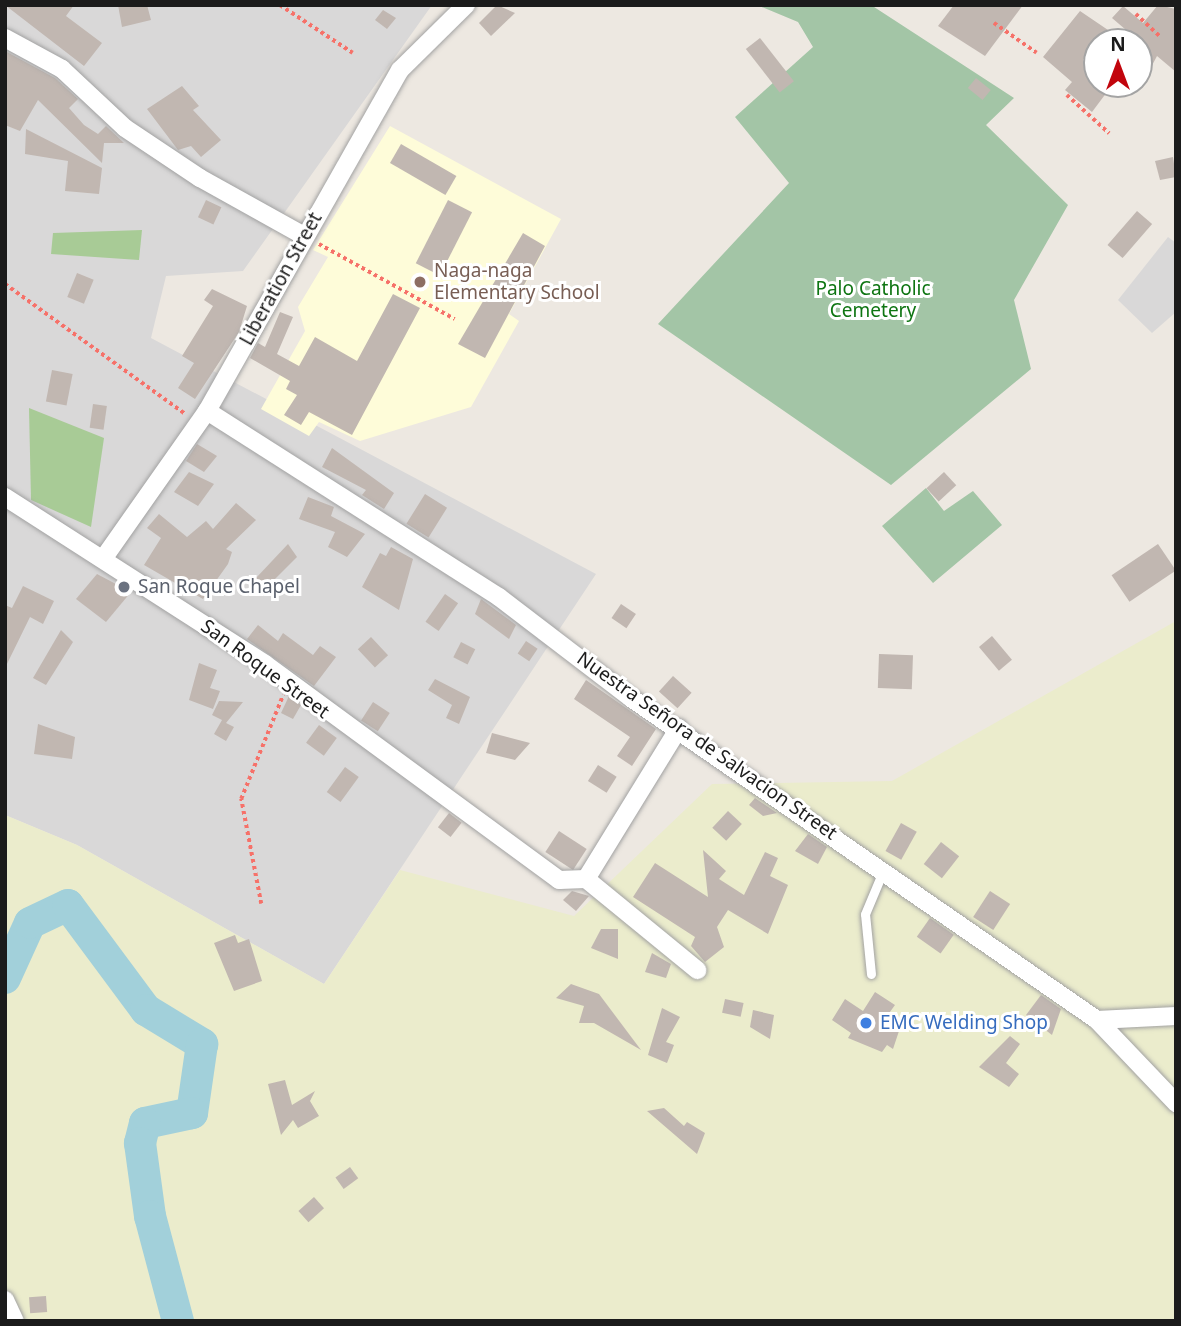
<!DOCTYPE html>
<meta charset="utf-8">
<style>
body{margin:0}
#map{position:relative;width:1181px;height:1326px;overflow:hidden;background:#ede8e1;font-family:"Noto Sans",sans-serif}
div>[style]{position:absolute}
.residential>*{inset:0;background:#d9d8d8}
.education>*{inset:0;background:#fefcd9}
.farmland>*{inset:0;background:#ebeccc}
.forest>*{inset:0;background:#a8cb96}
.cemetery>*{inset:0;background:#a3c5a6}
.river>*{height:32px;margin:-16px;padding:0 16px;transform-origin:16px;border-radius:16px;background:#a2d0da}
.building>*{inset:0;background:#c1b7b1;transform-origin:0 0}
.path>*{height:3.5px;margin-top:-1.75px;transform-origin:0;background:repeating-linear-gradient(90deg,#f67169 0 3.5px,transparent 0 7px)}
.roads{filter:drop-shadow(0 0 2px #a2a2a2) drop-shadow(0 0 2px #a2a2a2)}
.service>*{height:9px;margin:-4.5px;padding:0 4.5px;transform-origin:4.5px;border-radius:4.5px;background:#fff}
.minor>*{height:18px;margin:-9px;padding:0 9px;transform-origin:9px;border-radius:9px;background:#fff}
.dots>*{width:19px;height:19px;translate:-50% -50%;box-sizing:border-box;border:4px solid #fff;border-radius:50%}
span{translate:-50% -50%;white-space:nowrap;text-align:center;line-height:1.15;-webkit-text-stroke:6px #fff;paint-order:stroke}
.education-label{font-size:19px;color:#785e54}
.left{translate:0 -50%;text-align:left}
.street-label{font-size:19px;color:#1b1b1b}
.park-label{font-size:19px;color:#0e7512}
.worship-label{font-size:19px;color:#5b616d}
.shop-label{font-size:19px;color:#366cbe}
.frame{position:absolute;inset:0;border:7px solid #1b1b1b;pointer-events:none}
.north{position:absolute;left:1083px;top:28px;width:70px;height:70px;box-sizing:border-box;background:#fff;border:2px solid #a4a4a4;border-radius:50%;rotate:0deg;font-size:19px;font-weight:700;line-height:28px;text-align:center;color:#1b1b1b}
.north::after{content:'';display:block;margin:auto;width:24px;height:32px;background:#c2050d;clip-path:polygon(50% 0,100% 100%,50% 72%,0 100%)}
</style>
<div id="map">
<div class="residential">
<div style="clip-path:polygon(5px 5px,432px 5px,243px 271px,166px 276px,151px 338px,596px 574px,324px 984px,77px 845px,5px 815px)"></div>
<div style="clip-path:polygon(1168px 237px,1176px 243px,1176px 312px,1152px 333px,1118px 300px)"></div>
</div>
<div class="education">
<div style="clip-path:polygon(390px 126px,561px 219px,509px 314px,519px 321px,471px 407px,360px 441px,319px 422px,309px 436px,261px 409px,305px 331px,298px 307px,328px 257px,313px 250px)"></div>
</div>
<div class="farmland">
<div style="clip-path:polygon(1176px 621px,1176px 1321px,5px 1321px,5px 815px,77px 845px,324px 984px,400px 870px,574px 916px,712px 784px,892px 781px)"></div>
</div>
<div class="forest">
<div style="clip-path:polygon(142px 230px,139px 260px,51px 254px,53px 233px)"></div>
<div style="clip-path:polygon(29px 408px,104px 438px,91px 527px,31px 500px)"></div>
</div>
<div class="cemetery">
<div style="clip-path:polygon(757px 5px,871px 5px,1014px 98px,986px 125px,1068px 205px,1014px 300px,1031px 369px,891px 485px,658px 324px,789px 183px,735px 117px,813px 47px,798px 22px)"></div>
<div style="clip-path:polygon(926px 488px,944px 511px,973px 491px,1002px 525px,933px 583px,882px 526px)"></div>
</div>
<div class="river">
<div style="left:5px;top:978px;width:60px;rotate:-65.6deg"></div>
<div style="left:30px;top:923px;width:42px;rotate:-25.3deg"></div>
<div style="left:68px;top:905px;width:131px;rotate:53.4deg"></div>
<div style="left:146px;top:1010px;width:66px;rotate:31.3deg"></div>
<div style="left:202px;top:1044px;width:70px;rotate:98.2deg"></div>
<div style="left:192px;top:1113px;width:48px;rotate:168deg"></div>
<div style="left:145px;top:1123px;width:21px;rotate:104deg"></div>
<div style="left:140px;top:1143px;width:74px;rotate:82.2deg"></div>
<div style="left:150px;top:1216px;width:109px;rotate:75.1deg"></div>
</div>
<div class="building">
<div style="clip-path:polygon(5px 5px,74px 5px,66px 16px,102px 43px,84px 66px)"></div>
<div style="clip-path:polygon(118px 5px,147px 5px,151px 20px,122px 27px)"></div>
<div style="clip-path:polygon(497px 5px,515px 13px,491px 36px,479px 23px)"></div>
<div style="clip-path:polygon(954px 5px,1023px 5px,985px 56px,938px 26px)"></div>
<div style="clip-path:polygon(1158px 5px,1176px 9px,1176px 72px,1157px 56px,1139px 90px,1139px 41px,1112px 18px,1123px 6px,1143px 23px)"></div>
<div style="clip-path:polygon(383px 10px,396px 18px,387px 29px,375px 20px)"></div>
<div style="clip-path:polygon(1080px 11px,1108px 30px,1083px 60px,1097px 71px,1097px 84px,1113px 84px,1092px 112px,1065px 90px,1072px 82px,1043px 57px)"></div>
<div style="left:760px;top:38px;width:55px;height:18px;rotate:52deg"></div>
<div style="clip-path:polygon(5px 51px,55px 78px,78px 99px,69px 108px,84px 125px,98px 134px,106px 126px,124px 143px,104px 143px,102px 163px,38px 100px,20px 131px,5px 125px)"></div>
<div style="left:976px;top:78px;width:19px;height:13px;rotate:39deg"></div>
<div style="clip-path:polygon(182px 86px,199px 106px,193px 110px,221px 140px,201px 157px,191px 146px,178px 150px,147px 109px)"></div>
<div style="clip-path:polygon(26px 129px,102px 168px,99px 194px,65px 191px,68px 161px,25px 154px)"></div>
<div style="left:401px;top:144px;width:64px;height:22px;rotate:30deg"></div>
<div style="clip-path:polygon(1173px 157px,1176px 177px,1160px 180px,1155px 161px)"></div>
<div style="left:206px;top:200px;width:17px;height:19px;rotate:25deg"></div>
<div style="left:448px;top:200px;width:27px;height:71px;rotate:27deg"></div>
<div style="left:1137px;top:211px;width:20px;height:45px;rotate:41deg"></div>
<div style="clip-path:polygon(523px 233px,545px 246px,485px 358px,458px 344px)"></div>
<div style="left:77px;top:273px;width:18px;height:26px;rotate:22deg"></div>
<div style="clip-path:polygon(212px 289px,247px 306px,239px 332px,195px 399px,178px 388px,194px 363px,182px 356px,213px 306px,204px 300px)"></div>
<div style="clip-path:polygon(393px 294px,420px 308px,352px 435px,309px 412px,301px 425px,284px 415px,297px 395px,286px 389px,290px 381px,250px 358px,258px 343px,265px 347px,280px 312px,293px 317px,277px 354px,299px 366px,315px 337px,357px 361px)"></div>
<div style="left:52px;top:370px;width:21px;height:32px;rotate:11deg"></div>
<div style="left:93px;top:404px;width:14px;height:24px;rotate:8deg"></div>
<div style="clip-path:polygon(197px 444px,217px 456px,204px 472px,186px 461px)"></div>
<div style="clip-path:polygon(332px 448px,394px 493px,384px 509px,362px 495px,366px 490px,322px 467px)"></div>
<div style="clip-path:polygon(189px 472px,214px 484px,198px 506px,174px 492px)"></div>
<div style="left:944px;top:472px;width:18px;height:24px;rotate:47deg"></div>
<div style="left:425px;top:494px;width:26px;height:35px;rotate:32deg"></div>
<div style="clip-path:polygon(308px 497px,334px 507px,331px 516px,365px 534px,347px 557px,328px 547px,335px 532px,299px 519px)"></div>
<div style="clip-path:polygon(236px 503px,256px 520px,226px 549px,232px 552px,228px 564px,203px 599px,144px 565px,161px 538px,147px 528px,159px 514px,187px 537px,206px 521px,213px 529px)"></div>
<div style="clip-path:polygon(288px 544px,297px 557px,267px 587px,256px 578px)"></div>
<div style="left:1158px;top:544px;width:32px;height:56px;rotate:56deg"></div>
<div style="clip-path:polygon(391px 547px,413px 559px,399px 610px,362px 587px,380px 553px,386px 556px)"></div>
<div style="clip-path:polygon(97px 574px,131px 592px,106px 622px,76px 599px)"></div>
<div style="clip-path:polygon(23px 586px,54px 601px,43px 624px,30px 617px,5px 668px,5px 605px,12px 608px)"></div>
<div style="left:445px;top:594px;width:16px;height:34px;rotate:35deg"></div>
<div style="clip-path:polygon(481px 599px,516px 625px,509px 639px,475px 614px)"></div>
<div style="left:621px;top:604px;width:18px;height:17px;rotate:34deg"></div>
<div style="clip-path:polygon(258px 625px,278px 641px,283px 633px,313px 655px,320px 646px,336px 657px,314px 686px,247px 639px)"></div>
<div style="clip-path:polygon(61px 630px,73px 642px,46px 685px,33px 678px)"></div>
<div style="left:992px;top:636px;width:31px;height:17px;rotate:50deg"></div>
<div style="left:371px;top:637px;width:25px;height:18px;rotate:47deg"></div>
<div style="left:526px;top:641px;width:14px;height:15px;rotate:34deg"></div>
<div style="left:461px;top:642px;width:16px;height:17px;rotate:27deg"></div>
<div style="left:879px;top:654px;width:34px;height:34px;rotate:2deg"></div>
<div style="clip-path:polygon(199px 663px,217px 670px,210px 688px,220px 691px,213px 709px,189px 700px)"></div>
<div style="left:673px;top:676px;width:25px;height:21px;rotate:42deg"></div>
<div style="clip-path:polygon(435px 679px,470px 697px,459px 724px,446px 718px,452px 705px,428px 690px)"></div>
<div style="clip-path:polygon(586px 680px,656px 729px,632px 766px,617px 756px,630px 737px,574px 699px)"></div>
<div style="clip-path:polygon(289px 696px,301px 705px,293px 719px,281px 713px)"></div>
<div style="clip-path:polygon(219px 701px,243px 702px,226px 723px,234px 727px,226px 741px,214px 734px,222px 720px,212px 715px)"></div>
<div style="left:373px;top:702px;width:20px;height:22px;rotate:33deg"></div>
<div style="clip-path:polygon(38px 724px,75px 737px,72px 759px,34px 754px)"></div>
<div style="left:319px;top:725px;width:22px;height:22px;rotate:36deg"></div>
<div style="clip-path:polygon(492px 733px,530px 743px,515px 760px,486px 753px)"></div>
<div style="left:598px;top:765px;width:22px;height:19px;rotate:32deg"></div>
<div style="left:345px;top:767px;width:17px;height:31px;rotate:36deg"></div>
<div style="clip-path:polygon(755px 798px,777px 813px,763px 816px,749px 805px)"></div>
<div style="left:728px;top:811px;width:19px;height:23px;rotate:43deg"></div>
<div style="left:449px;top:813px;width:16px;height:18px;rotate:38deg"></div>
<div style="left:901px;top:823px;width:18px;height:32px;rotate:29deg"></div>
<div style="left:559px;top:831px;width:33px;height:25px;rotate:33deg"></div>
<div style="clip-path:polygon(808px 834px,827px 847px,818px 864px,795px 851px)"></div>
<div style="left:941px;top:842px;width:23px;height:28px;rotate:38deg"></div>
<div style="clip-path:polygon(703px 850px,726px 871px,719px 879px,744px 895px,765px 852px,778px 858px,770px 876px,788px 885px,768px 934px,728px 910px,717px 927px,724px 947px,705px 962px,691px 946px,695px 937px,633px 897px,655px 863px,708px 897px)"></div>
<div style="clip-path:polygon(572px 891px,589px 896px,576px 911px,563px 900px)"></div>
<div style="left:990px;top:891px;width:24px;height:31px;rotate:33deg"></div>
<div style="left:930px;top:918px;width:29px;height:23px;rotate:35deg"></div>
<div style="clip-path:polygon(601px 929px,618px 929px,618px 959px,591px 948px)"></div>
<div style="clip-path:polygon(235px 935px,238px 943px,249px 939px,262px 981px,234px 991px,214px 943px)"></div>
<div style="clip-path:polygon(652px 953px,671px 964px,666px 978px,645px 972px)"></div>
<div style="clip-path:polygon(571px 984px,599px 994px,641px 1050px,594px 1023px,579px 1023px,584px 1006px,556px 998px)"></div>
<div style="clip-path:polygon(875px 992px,895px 1005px,887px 1016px,901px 1025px,893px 1049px,887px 1045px,882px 1052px,848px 1038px,851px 1033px,832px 1020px,845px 999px,863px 1011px)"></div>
<div style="clip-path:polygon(1041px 995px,1061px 1009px,1052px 1035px,1026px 1015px)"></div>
<div style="left:725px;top:999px;width:19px;height:14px;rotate:12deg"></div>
<div style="clip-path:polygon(662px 1008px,680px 1017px,666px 1042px,674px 1045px,667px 1063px,648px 1055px)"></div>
<div style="clip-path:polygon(753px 1010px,774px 1015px,770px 1039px,750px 1027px)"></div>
<div style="clip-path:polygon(1010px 1036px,1020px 1044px,1006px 1063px,1019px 1074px,1009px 1087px,979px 1067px)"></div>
<div style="clip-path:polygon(285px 1080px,292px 1105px,315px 1091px,310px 1101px,319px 1116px,298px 1128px,293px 1120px,281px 1135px,268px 1084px)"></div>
<div style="clip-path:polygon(664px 1108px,684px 1126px,687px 1122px,705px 1133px,697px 1154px,647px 1111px)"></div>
<div style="left:350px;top:1167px;width:14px;height:18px;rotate:54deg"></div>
<div style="left:314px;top:1197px;width:15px;height:21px;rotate:48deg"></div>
<div style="left:46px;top:1296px;width:16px;height:17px;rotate:86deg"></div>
</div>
<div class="path">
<div style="left:280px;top:5px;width:87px;rotate:33.3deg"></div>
<div style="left:1136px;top:14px;width:34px;rotate:43deg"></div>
<div style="left:994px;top:23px;width:52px;rotate:34.9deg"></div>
<div style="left:1067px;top:95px;width:57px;rotate:42.1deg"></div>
<div style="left:319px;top:244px;width:155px;rotate:28.9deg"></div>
<div style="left:5px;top:284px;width:221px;rotate:35.8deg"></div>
<div style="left:261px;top:904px;width:107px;rotate:-100.8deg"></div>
<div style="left:241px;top:799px;width:112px;rotate:-68deg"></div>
</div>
<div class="roads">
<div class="service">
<div style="left:871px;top:974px;width:60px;rotate:-95.7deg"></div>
<div style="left:865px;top:914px;width:47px;rotate:-67.3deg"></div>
</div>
<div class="minor">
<div style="left:5px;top:38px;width:65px;rotate:28.5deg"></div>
<div style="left:62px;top:69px;width:86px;rotate:43.1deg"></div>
<div style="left:125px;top:128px;width:90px;rotate:33.7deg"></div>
<div style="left:200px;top:178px;width:119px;rotate:29.1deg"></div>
<div style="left:207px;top:411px;width:346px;rotate:32.5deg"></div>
<div style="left:499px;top:597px;width:166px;rotate:37.4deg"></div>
<div style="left:631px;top:698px;width:566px;rotate:34.64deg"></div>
<div style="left:1097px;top:1020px;width:115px;rotate:46.4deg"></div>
<div style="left:5px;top:497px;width:309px;rotate:32.7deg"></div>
<div style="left:265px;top:664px;width:365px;rotate:36.3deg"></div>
<div style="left:559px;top:880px;width:27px;rotate:-2deg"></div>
<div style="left:586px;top:879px;width:177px;rotate:-58.4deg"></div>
<div style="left:103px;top:559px;width:181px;rotate:-54.9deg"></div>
<div style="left:207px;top:411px;width:392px;rotate:-60.5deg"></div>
<div style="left:400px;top:70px;width:93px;rotate:-44.6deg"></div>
<div style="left:586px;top:879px;width:144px;rotate:39.3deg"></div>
<div style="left:1097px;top:1020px;width:79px;rotate:-2.9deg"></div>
<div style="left:5px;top:1300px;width:23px;rotate:65deg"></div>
</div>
</div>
<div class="dots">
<div style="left:420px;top:282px;background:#8d6e63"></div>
<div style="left:124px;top:587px;background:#6b7280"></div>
<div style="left:866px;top:1023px;background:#3f7fe0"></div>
</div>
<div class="education-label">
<span class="left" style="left:434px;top:282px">Naga-naga<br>Elementary School</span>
</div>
<div class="street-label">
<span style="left:281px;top:279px;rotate:-61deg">Liberation Street</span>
<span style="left:265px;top:669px;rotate:36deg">San Roque Street</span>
<span style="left:707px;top:746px;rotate:35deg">Nuestra Señora de Salvacion Street</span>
</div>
<div class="park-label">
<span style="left:873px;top:300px">Palo Catholic<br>Cemetery</span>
</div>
<div class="worship-label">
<span class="left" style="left:138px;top:587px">San Roque Chapel</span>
</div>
<div class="shop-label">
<span class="left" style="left:880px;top:1023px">EMC Welding Shop</span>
</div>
<div class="frame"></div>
<div class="north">N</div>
</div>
